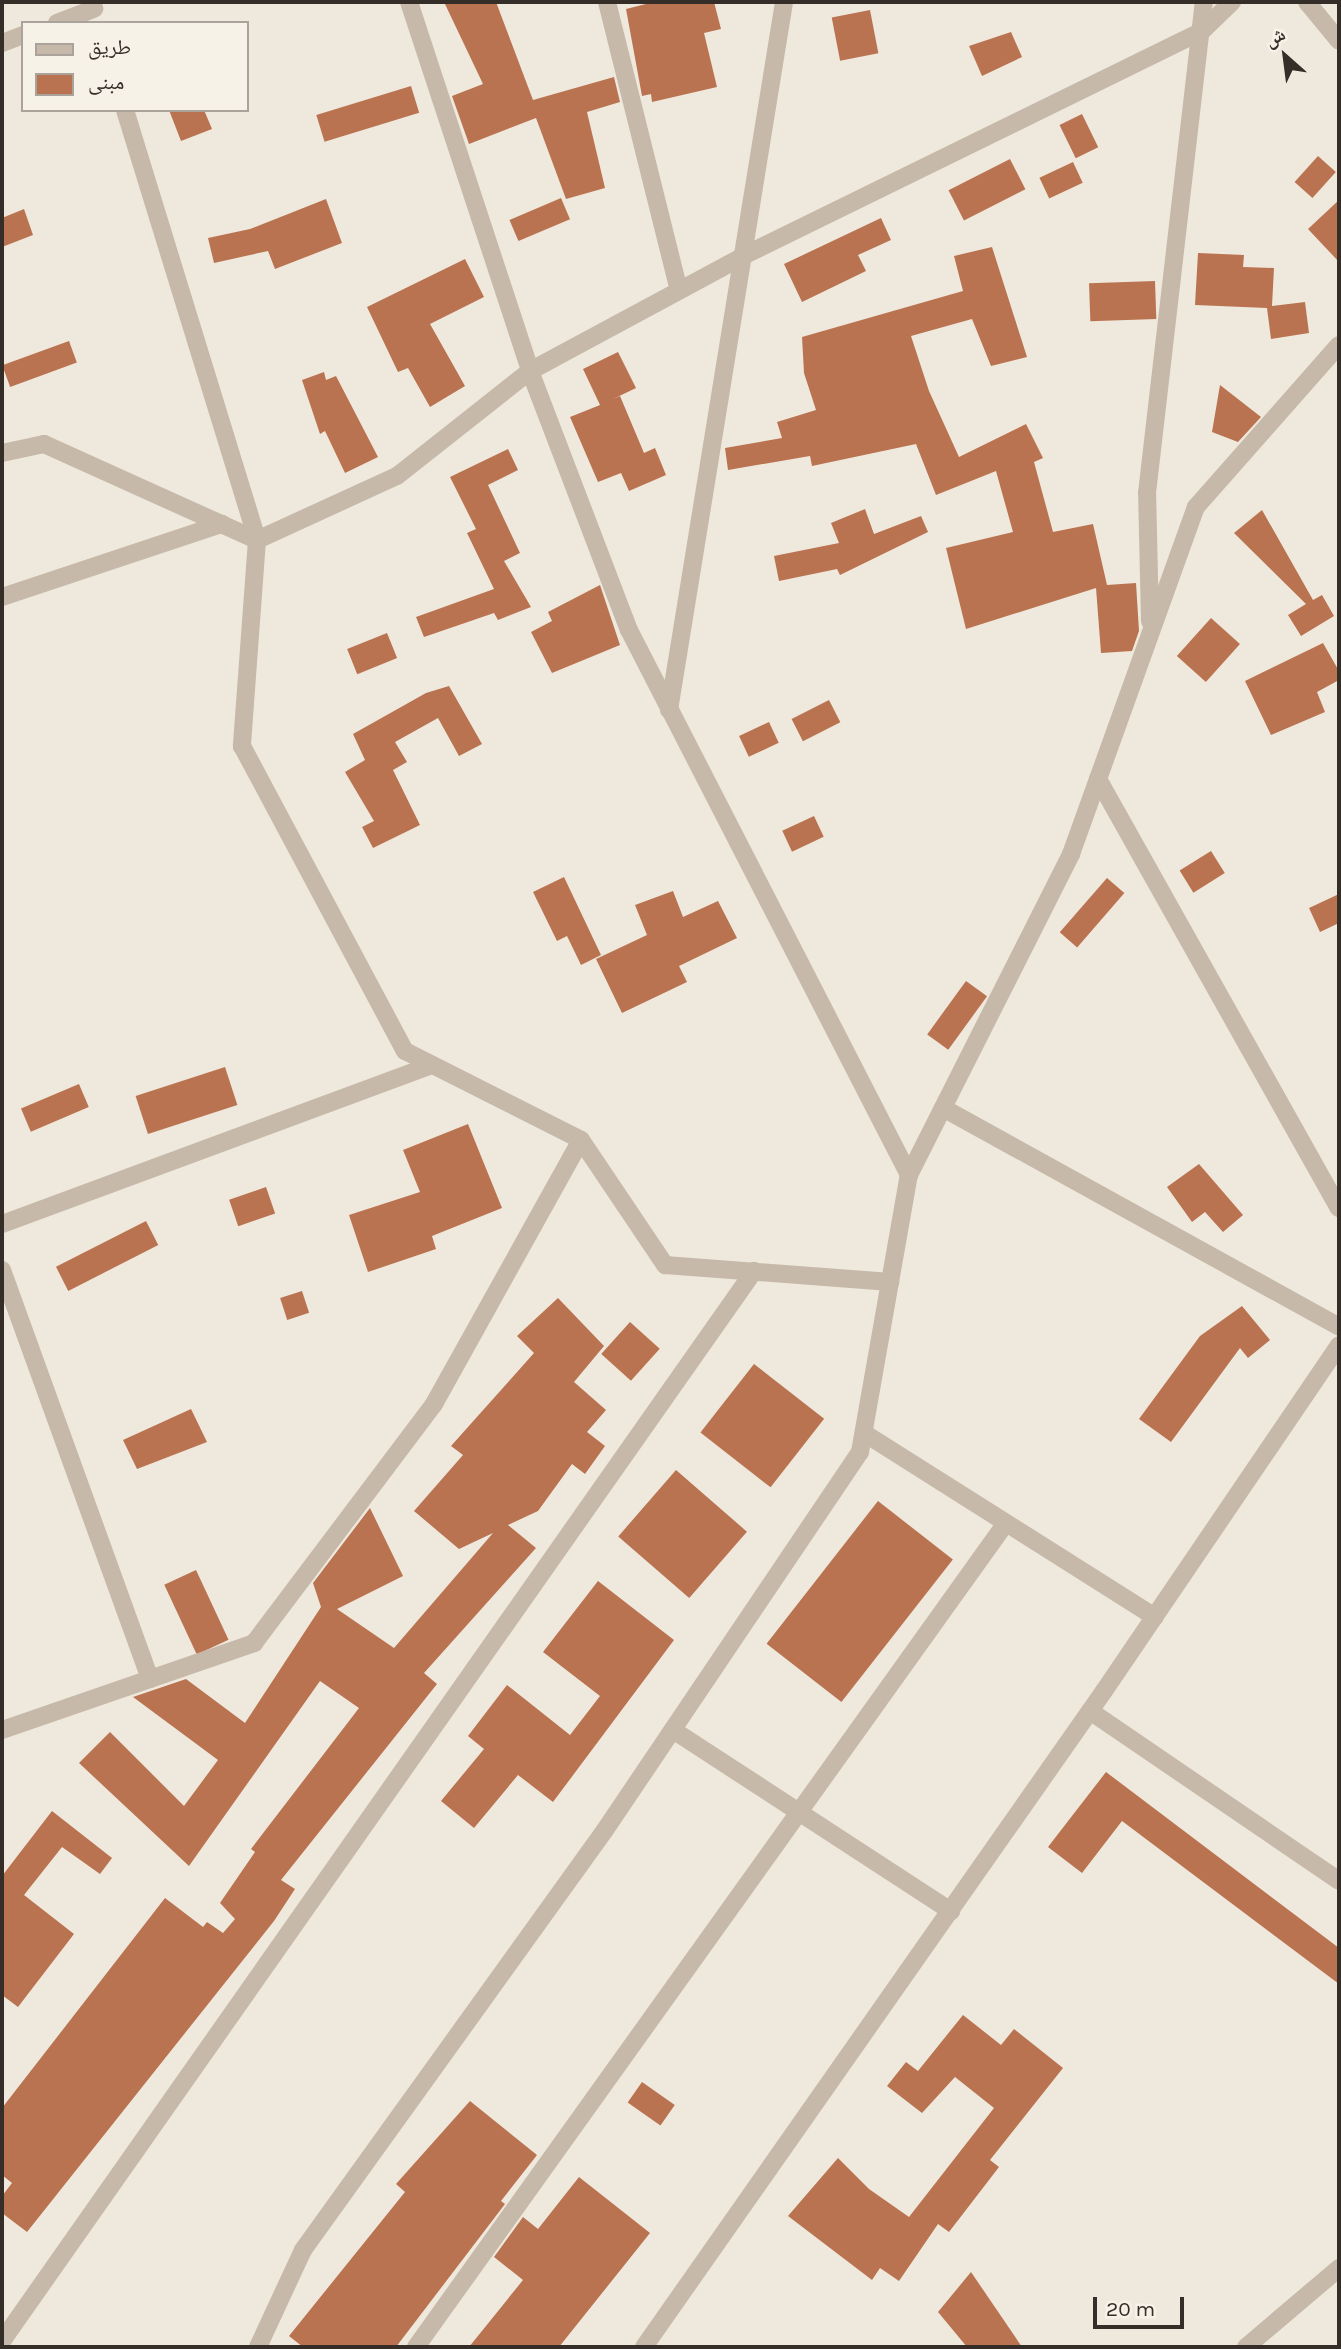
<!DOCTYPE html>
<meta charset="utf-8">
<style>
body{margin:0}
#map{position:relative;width:1341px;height:2349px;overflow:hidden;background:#efe8dc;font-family:Karla,"Noto Naskh Arabic",sans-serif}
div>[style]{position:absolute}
.building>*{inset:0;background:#ba7350;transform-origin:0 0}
.minor>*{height:18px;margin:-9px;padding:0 9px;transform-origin:9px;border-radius:9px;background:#c6b9a9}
span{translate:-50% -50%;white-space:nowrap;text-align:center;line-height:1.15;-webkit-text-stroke:5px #f7f2e8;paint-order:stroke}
.frame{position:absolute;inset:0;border:4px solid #342d28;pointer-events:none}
.legend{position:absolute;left:21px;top:21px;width:228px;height:91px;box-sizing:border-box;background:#f7f2e8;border:2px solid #a9a39b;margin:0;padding:9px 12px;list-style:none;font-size:21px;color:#342d28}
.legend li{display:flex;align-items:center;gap:14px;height:35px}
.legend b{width:35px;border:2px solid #a9a39b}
.north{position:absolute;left:1250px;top:21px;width:70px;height:70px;-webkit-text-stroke:5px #f7f2e8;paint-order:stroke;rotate:332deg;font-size:19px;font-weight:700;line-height:28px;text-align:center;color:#342d28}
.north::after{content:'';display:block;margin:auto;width:24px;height:32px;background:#342d28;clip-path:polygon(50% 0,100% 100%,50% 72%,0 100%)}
.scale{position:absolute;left:1093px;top:2297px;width:91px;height:32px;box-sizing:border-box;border:4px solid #342d28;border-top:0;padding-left:9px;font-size:21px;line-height:24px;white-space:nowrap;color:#342d28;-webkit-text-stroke:5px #f7f2e8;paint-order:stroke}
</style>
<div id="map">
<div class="building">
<div style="clip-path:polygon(444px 2px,496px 2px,533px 100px,614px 77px,620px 102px,587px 112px,605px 188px,566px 199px,536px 118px,469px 144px,452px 96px,483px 84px)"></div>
<div style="clip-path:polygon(654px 2px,714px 2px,721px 29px,704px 33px,717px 87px,652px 102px,651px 94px,642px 96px,626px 9px)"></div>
<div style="left:870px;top:10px;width:44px;height:39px;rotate:79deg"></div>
<div style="clip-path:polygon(1011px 32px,1022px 57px,982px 76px,969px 46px)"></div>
<div style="left:411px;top:86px;width:28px;height:99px;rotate:73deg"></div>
<div style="clip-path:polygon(169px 110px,204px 110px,212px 129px,181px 141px)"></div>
<div style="left:1082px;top:114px;width:37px;height:25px;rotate:64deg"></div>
<div style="left:1318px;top:156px;width:24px;height:35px;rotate:42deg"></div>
<div style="left:1010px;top:159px;width:34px;height:69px;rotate:63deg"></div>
<div style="left:1073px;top:162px;width:23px;height:37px;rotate:65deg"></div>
<div style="left:561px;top:198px;width:23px;height:56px;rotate:67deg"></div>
<div style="clip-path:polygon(326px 199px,342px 243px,275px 269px,268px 251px,214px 263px,208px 238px,250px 229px)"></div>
<div style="clip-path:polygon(1339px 200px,1339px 262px,1308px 229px)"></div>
<div style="clip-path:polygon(24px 209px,33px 235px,2px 247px,2px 218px)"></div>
<div style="clip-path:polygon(881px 218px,891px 240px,858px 255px,866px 271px,802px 302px,784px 264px)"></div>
<div style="clip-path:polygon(992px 247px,1027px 357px,991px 366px,972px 319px,911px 336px,929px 391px,959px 457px,1026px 424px,1043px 458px,1034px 462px,1053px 532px,1093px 524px,1107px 585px,1136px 583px,1139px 631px,1132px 651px,1101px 653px,1096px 588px,966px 629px,946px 548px,1013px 532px,996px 471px,936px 495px,916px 444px,812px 466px,810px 456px,728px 470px,725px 448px,782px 438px,777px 422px,816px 410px,804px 373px,802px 337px,963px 291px,954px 256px)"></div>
<div style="clip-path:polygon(1198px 253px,1244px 255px,1243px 267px,1274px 268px,1272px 306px,1305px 302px,1309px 333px,1271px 339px,1267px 308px,1195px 305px)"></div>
<div style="clip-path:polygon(465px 259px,484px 297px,430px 324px,465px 386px,430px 407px,408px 368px,398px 372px,367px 307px)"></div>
<div style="left:1155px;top:281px;width:38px;height:66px;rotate:88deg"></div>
<div style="left:69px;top:341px;width:23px;height:71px;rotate:70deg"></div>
<div style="clip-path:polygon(618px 352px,636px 388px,611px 400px,620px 396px,644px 453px,655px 448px,666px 475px,629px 491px,621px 473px,598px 482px,570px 417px,600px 405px,583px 369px)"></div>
<div style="clip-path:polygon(324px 372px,326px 380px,336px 376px,378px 457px,345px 473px,325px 431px,320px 434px,302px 380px)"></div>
<div style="clip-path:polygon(1220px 385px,1261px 417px,1238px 442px,1212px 432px)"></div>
<div style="clip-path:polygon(508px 449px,518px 470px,488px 485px,520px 553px,504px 561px,531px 607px,498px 620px,494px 613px,424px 637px,416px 617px,494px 589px,467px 533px,476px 529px,450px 477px)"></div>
<div style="clip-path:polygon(865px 509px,874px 534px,921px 516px,928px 532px,840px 575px,837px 569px,779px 581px,774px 556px,839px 543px,831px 523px)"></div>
<div style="clip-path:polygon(1262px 510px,1313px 600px,1322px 595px,1334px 616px,1301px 636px,1288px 615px,1306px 604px,1234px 533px)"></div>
<div style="clip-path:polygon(600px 585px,620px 645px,552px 673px,531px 632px,552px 621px,548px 612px)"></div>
<div style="left:1211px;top:618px;width:39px;height:51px;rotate:42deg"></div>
<div style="left:387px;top:633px;width:27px;height:43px;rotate:68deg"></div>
<div style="clip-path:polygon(1323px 643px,1339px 671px,1339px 680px,1317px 692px,1325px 712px,1271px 735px,1245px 681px)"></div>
<div style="clip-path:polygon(449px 686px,482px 744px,459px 756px,438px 718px,395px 742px,407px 762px,393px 770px,420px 825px,373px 848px,362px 827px,374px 821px,345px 772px,365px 760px,353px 734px,426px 693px)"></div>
<div style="left:829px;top:700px;width:25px;height:42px;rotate:63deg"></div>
<div style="left:769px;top:722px;width:23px;height:33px;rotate:65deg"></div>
<div style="left:814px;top:816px;width:23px;height:35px;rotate:65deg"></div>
<div style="left:1211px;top:851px;width:26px;height:37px;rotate:58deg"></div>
<div style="clip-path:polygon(564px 877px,601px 955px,581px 965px,567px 936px,557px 941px,533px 892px)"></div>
<div style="left:1107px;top:878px;width:23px;height:72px;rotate:41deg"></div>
<div style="clip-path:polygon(673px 891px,683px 917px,718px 901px,737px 938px,679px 966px,687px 982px,622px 1013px,596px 959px,647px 935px,635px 905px)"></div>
<div style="clip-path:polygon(1339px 894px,1339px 923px,1320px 932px,1309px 908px)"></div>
<div style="left:966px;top:981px;width:26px;height:66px;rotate:36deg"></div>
<div style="left:225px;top:1067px;width:40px;height:94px;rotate:72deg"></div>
<div style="left:79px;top:1084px;width:25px;height:63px;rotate:67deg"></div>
<div style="clip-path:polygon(468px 1124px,502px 1208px,432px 1236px,436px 1249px,368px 1272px,349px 1215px,420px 1192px,403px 1150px)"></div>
<div style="clip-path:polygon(1199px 1164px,1243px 1215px,1223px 1232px,1205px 1212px,1192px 1222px,1167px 1187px)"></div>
<div style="left:266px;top:1187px;width:28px;height:39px;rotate:71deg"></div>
<div style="left:146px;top:1221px;width:27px;height:101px;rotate:63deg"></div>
<div style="left:302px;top:1291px;width:23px;height:23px;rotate:72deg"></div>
<div style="clip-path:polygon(558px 1298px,604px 1346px,574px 1382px,606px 1410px,587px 1432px,605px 1446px,585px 1474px,572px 1464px,538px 1511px,508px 1525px,536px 1548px,424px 1673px,437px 1684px,281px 1880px,295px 1889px,274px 1921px,27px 2232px,2px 2213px,2px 2196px,12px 2183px,2px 2175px,2px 2108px,165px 1898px,203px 1927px,207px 1922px,223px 1933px,235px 1919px,220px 1903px,255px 1852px,251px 1849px,359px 1708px,320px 1681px,189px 1866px,79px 1763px,110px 1732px,184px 1806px,218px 1760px,133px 1697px,186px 1679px,245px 1723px,321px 1607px,313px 1583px,370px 1508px,403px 1576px,337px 1609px,394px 1648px,493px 1533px,459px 1549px,414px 1511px,463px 1455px,451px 1446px,534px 1353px,517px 1336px)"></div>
<div style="clip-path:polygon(1242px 1306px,1270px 1340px,1248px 1358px,1240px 1348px,1171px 1442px,1139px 1419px,1200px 1336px)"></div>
<div style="left:630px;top:1322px;width:40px;height:43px;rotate:42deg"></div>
<div style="left:754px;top:1364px;width:89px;height:87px;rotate:38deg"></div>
<div style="clip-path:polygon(191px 1409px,207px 1442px,137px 1469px,123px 1440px)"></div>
<div style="left:676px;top:1470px;width:94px;height:88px;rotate:41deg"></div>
<div style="left:878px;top:1501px;width:95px;height:181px;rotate:38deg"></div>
<div style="left:196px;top:1570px;width:77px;height:35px;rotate:65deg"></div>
<div style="clip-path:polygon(598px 1581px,674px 1640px,553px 1802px,518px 1775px,474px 1828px,441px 1801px,484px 1749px,468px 1736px,507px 1685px,570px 1735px,600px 1696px,543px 1652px)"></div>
<div style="clip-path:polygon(1106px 1772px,1339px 1948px,1339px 1984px,1122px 1821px,1082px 1873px,1048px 1847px)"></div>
<div style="clip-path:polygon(52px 1811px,112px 1858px,100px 1874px,62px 1847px,24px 1895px,74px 1934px,18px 2007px,2px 1995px,2px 1876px)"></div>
<div style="clip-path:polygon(963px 2015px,1001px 2045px,1014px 2029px,1063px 2068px,990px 2160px,999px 2167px,949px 2232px,938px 2224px,899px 2281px,880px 2268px,872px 2280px,788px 2216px,838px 2158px,869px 2189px,909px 2217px,994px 2108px,955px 2077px,922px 2113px,887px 2086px,906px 2062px,918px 2071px)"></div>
<div style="left:642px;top:2082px;width:40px;height:25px;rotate:35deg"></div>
<div style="clip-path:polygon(470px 2101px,537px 2155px,501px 2201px,505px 2204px,396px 2347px,303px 2347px,289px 2336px,405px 2192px,396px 2184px)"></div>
<div style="clip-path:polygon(579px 2177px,650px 2233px,559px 2347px,469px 2347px,523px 2280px,494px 2257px,523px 2217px,538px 2229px)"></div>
<div style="clip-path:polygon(971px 2272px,1022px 2347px,967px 2347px,938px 2312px)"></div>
</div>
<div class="minor">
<div style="left:409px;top:2px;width:388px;rotate:71.8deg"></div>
<div style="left:530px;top:371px;width:277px;rotate:69.1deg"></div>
<div style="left:629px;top:630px;width:613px;rotate:62.81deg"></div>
<div style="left:607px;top:2px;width:297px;rotate:76deg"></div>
<div style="left:1307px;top:2px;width:50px;rotate:50.6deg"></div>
<div style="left:57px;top:23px;width:40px;rotate:-21deg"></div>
<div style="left:2px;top:43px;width:22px;rotate:-21deg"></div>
<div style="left:125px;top:110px;width:450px;rotate:72.9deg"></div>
<div style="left:257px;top:540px;width:207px;rotate:94.2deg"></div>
<div style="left:242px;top:746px;width:346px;rotate:61.9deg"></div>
<div style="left:405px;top:1051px;width:197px;rotate:26.8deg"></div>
<div style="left:581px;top:1140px;width:151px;rotate:56.1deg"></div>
<div style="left:665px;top:1265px;width:226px;rotate:4.3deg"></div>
<div style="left:2px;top:453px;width:43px;rotate:-12.1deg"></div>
<div style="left:44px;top:444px;width:234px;rotate:24.3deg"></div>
<div style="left:257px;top:540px;width:154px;rotate:-24.6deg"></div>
<div style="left:397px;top:476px;width:169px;rotate:-38.3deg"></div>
<div style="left:530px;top:371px;width:244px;rotate:-28.3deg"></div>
<div style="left:745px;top:255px;width:509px;rotate:-26.11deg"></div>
<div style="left:1202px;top:31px;width:42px;rotate:-44deg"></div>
<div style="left:2px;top:597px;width:232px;rotate:-18.4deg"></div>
<div style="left:1150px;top:621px;width:128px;rotate:-91.3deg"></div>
<div style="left:1147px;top:493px;width:494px;rotate:-83.4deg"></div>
<div style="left:669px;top:710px;width:717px;rotate:-80.77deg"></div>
<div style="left:1098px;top:779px;width:492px;rotate:60.7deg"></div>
<div style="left:943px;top:1108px;width:453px;rotate:28.9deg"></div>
<div style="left:2px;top:1224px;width:458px;rotate:-20.3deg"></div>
<div style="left:2px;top:1270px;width:435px;rotate:70.1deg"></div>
<div style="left:864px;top:1433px;width:344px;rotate:32.3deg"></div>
<div style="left:1090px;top:1711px;width:301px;rotate:34.3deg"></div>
<div style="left:2px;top:1730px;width:267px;rotate:-19deg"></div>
<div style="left:254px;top:1643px;width:299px;rotate:-53deg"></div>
<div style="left:434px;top:1404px;width:302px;rotate:-60.9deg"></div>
<div style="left:673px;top:1730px;width:332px;rotate:33.1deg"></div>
<div style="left:2px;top:2341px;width:1308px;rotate:-54.9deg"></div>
<div style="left:258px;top:2347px;width:107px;rotate:-65.1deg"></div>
<div style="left:303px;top:2250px;width:517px;rotate:-54.28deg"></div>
<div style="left:605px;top:1830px;width:456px;rotate:-56deg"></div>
<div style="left:860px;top:1452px;width:281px;rotate:-80deg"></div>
<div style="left:909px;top:1175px;width:360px;rotate:-63.2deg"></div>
<div style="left:1071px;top:854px;width:369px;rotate:-70.2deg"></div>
<div style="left:1196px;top:507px;width:216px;rotate:-48.6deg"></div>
<div style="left:416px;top:2347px;width:1013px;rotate:-54.4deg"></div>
<div style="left:644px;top:2347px;width:801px;rotate:-54.96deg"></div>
<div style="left:1104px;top:1691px;width:418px;rotate:-55.8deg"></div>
<div style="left:1246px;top:2347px;width:122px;rotate:-40.3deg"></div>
</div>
<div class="frame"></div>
<ul class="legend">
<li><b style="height:9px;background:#c6b9a9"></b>طريق</li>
<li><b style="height:19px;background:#ba7350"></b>مبنى</li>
</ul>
<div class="north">ش</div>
<div class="scale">20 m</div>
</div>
